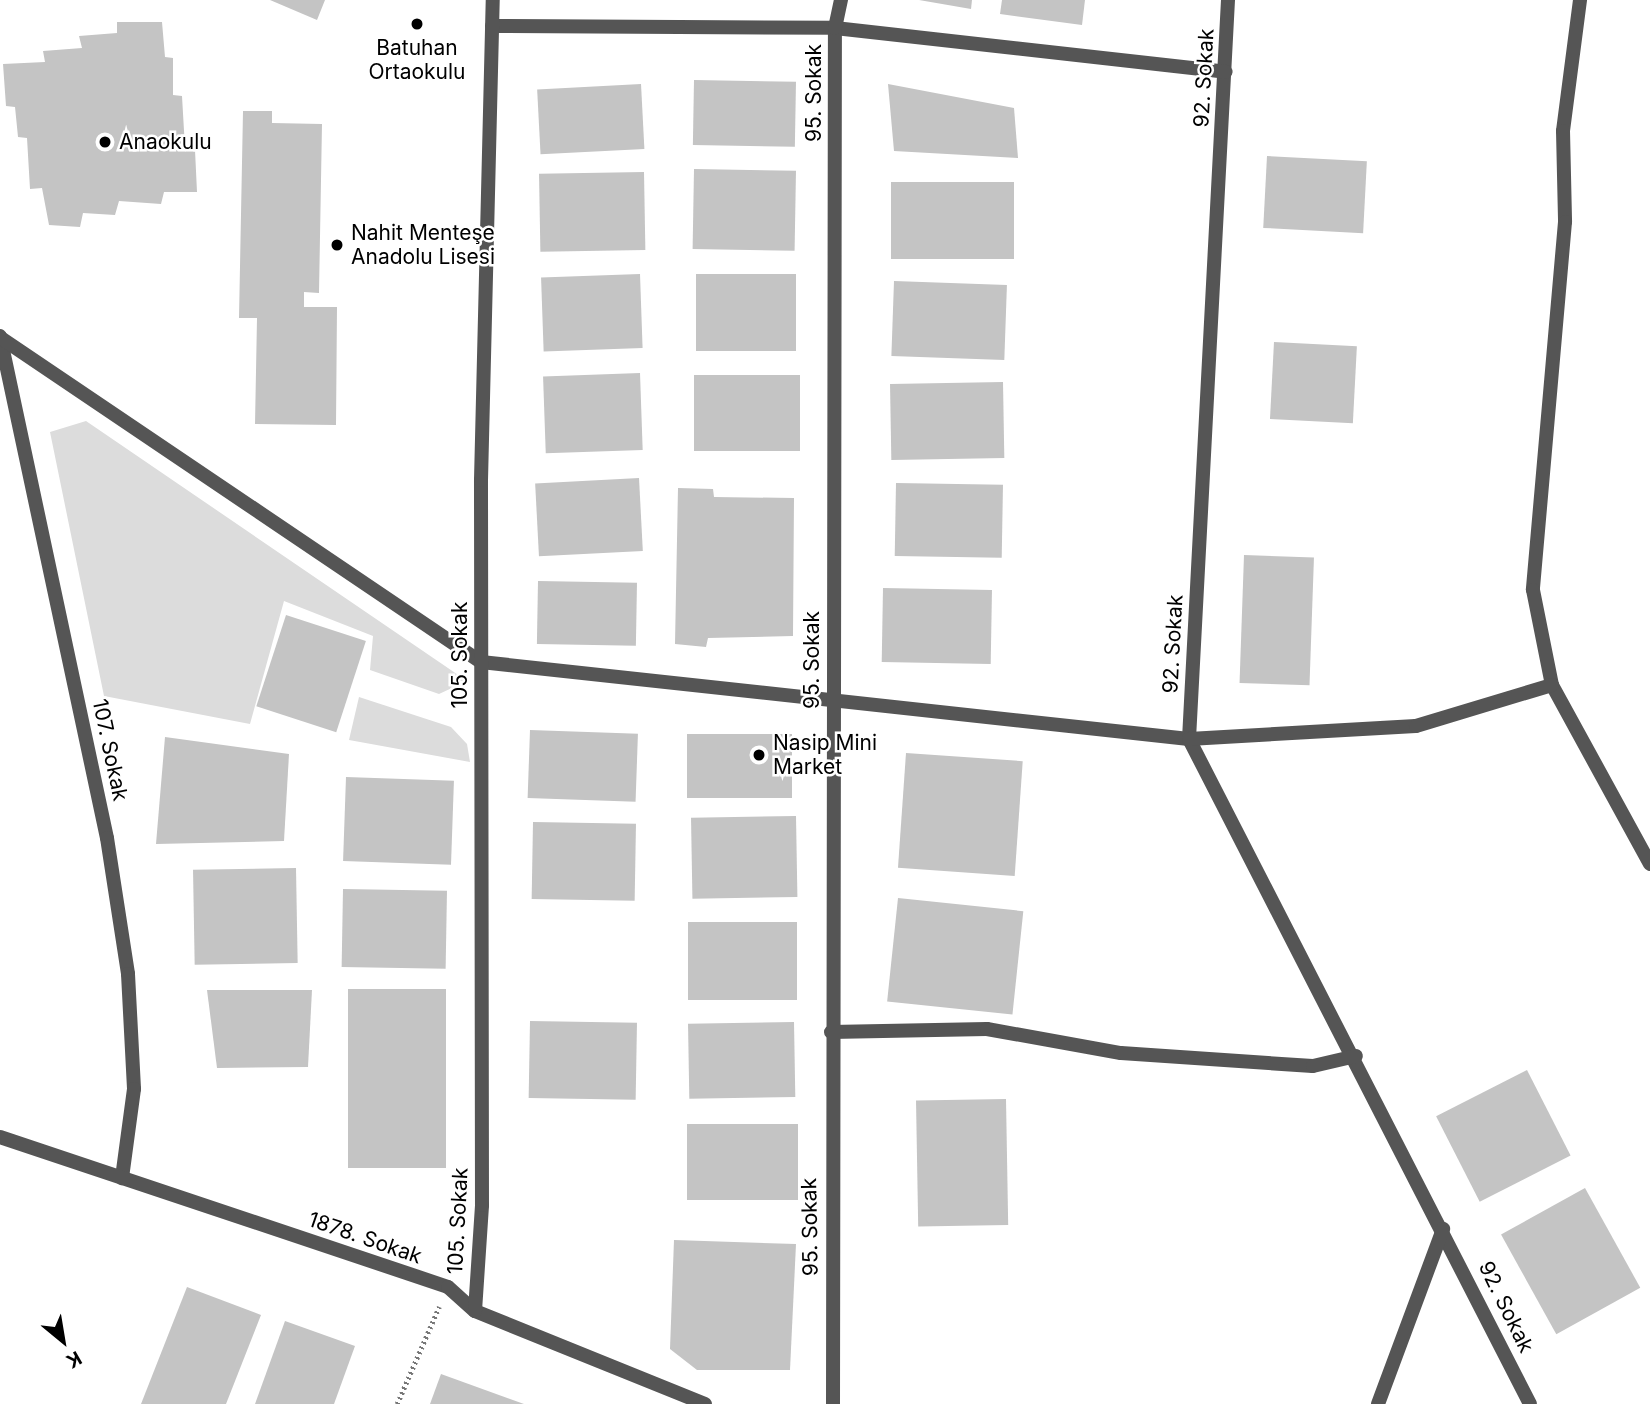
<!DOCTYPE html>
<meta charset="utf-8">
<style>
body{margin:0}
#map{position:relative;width:1650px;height:1404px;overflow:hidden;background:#fff;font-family:Inter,sans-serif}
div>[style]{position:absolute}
.green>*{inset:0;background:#dcdcdc}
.building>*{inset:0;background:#c4c4c4;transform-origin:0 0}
.path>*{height:4.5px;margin-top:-2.25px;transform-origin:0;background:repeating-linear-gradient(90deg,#777 0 2px,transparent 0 5.5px)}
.minor>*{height:14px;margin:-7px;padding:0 7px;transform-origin:7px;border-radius:7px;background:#555}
.dots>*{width:19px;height:19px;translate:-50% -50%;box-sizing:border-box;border:4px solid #fff;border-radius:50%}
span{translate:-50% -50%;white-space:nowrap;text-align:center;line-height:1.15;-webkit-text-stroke:5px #fff;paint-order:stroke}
.poi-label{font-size:21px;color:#000}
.left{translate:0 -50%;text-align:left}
.street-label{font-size:21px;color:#000}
.north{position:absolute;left:28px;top:1306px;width:70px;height:70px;-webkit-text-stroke:5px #fff;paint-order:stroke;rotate:150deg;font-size:19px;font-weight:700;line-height:28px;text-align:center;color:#000}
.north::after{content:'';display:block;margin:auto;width:24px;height:32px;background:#000;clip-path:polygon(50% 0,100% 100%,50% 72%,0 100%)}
</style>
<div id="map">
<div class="green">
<div style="clip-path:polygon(86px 421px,467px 681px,439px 694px,370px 670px,373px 636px,284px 601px,250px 724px,104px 696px,50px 432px)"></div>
<div style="clip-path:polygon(359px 697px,451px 727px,467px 744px,470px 762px,349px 740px)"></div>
</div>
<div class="building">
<div style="clip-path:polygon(270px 0,325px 0,317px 20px)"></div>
<div style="clip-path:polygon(919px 0,972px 0,971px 9px)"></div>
<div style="clip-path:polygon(1002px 0,1085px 0,1082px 25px,1000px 14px)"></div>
<div style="clip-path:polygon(117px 22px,162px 22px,165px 57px,173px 58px,173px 95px,182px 96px,185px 148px,195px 150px,197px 192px,164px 192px,161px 204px,119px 201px,115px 215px,83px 213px,80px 227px,49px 225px,42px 188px,30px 189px,27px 138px,18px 137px,15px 107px,6px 106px,3px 64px,45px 62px,43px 51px,82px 48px,79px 36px,117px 33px)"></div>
<div style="left:694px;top:80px;width:102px;height:65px;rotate:1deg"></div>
<div style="left:641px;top:84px;width:65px;height:104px;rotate:87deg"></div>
<div style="clip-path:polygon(888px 84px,1014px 108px,1018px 158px,894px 151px)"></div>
<div style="clip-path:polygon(243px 111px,272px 111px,272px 123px,322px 124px,319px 293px,304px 292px,304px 307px,337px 307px,336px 425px,255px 424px,257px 318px,239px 318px)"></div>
<div style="left:1267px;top:156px;width:100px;height:72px;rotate:3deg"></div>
<div style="left:694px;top:169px;width:102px;height:80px;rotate:1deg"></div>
<div style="left:644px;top:172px;width:78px;height:105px;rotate:89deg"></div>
<div style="left:891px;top:182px;width:123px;height:77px"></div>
<div style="left:640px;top:274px;width:74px;height:99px;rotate:88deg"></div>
<div style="left:796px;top:274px;width:77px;height:100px;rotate:90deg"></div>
<div style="left:894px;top:281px;width:113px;height:75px;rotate:2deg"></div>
<div style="left:1274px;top:342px;width:83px;height:77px;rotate:3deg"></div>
<div style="left:640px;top:373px;width:77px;height:97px;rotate:88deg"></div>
<div style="left:800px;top:375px;width:76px;height:106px;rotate:90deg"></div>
<div style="left:1003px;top:382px;width:76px;height:113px;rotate:89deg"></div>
<div style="left:639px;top:478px;width:73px;height:104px;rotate:87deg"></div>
<div style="left:896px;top:483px;width:107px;height:73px;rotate:1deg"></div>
<div style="clip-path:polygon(678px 488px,713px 489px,714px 497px,794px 498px,793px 636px,708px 638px,706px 647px,675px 644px)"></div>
<div style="left:1244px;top:555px;width:70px;height:128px;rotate:2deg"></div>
<div style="left:538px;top:581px;width:99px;height:63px;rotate:1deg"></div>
<div style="left:883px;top:588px;width:109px;height:74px;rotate:1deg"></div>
<div style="left:286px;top:615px;width:84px;height:96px;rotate:18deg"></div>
<div style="left:530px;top:730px;width:108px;height:68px;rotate:2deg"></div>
<div style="left:687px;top:734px;width:105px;height:64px"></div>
<div style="clip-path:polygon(165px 737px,289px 754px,284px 841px,156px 844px)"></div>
<div style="left:906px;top:753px;width:117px;height:115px;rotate:4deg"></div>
<div style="left:346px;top:777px;width:108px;height:84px;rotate:2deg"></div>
<div style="left:796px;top:816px;width:81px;height:105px;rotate:89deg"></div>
<div style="left:533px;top:822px;width:103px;height:77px;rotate:1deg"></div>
<div style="left:296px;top:868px;width:95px;height:103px;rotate:89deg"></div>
<div style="left:343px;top:889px;width:104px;height:78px;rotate:1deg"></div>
<div style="left:898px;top:898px;width:126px;height:104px;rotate:6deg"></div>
<div style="left:688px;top:922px;width:109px;height:78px"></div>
<div style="left:446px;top:989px;width:179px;height:98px;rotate:90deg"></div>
<div style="clip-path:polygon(207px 990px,312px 990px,308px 1067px,217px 1068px)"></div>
<div style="left:530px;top:1021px;width:107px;height:77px;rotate:1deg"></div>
<div style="left:794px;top:1022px;width:75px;height:106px;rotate:89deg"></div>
<div style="left:1527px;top:1070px;width:96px;height:102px;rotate:63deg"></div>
<div style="left:1006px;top:1099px;width:126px;height:90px;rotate:89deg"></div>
<div style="left:687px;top:1124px;width:111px;height:76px"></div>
<div style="left:1585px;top:1188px;width:114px;height:96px;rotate:61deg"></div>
<div style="clip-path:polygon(674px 1240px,796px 1244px,790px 1370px,697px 1370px,670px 1349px)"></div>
<div style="clip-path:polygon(187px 1287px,261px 1315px,226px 1404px,141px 1404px)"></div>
<div style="clip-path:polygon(285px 1321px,355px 1346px,334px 1404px,255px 1404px)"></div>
<div style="clip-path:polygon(441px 1374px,524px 1404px,430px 1404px)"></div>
</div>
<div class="path">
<div style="left:397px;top:1404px;width:106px;rotate:-66.6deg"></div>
</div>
<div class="minor">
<div style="left:1228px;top:0;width:740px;rotate:93.02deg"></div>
<div style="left:1189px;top:739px;width:747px;rotate:62.85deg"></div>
<div style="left:1580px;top:0;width:132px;rotate:97.4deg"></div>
<div style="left:1563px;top:131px;width:91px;rotate:88.7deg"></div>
<div style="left:1565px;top:222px;width:369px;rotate:95deg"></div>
<div style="left:1533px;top:590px;width:97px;rotate:78.7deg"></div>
<div style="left:1552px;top:685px;width:204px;rotate:61.3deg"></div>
<div style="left:492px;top:26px;width:343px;rotate:0.3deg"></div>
<div style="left:835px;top:28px;width:393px;rotate:6.4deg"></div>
<div style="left:0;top:336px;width:513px;rotate:77.97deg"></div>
<div style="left:107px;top:838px;width:138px;rotate:81.2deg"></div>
<div style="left:128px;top:974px;width:115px;rotate:87deg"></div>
<div style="left:134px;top:1089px;width:90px;rotate:97.7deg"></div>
<div style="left:1px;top:338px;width:579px;rotate:34.02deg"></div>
<div style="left:481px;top:662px;width:712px;rotate:6.21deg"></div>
<div style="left:1189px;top:739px;width:227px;rotate:-3.3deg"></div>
<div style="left:1416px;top:726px;width:142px;rotate:-16.8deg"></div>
<div style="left:831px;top:1032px;width:156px;rotate:-1.1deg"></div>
<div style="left:987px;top:1029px;width:136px;rotate:10.2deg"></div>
<div style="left:1121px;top:1053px;width:192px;rotate:3.9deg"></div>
<div style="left:1313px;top:1066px;width:44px;rotate:-13.1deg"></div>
<div style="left:0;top:1137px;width:472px;rotate:18.5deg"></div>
<div style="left:448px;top:1287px;width:36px;rotate:42deg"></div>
<div style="left:475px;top:1311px;width:248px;rotate:22deg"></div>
<div style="left:475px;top:1311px;width:106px;rotate:-86.2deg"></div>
<div style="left:482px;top:1205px;width:725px;rotate:-90.08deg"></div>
<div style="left:481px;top:480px;width:480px;rotate:-88.6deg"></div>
<div style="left:833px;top:1404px;width:1376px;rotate:-89.92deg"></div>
<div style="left:835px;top:28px;width:29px;rotate:-78deg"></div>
<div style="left:1378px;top:1404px;width:187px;rotate:-69.6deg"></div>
</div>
<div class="dots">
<div style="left:417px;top:24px;background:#000"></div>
<div style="left:105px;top:142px;background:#000"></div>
<div style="left:337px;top:245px;background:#000"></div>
<div style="left:759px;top:755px;background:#000"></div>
</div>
<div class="poi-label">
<span style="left:417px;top:60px">Batuhan<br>Ortaokulu</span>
<span class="left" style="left:119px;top:142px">Anaokulu</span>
<span class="left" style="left:351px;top:245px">Nahit Menteşe<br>Anadolu Lisesi</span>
<span class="left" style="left:773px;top:755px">Nasip Mini<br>Market</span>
</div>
<div class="street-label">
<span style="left:1204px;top:78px;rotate:-87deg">92. Sokak</span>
<span style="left:814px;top:93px;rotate:-90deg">95. Sokak</span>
<span style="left:1173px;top:644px;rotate:-87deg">92. Sokak</span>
<span style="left:460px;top:655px;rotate:-90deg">105. Sokak</span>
<span style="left:812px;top:660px;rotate:-90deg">95. Sokak</span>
<span style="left:110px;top:750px;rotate:78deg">107. Sokak</span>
<span style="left:458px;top:1221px;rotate:-87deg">105. Sokak</span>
<span style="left:810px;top:1227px;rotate:-91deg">95. Sokak</span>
<span style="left:365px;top:1238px;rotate:19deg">1878. Sokak</span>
<span style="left:1506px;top:1307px;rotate:64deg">92. Sokak</span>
</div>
<div class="north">K</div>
</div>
